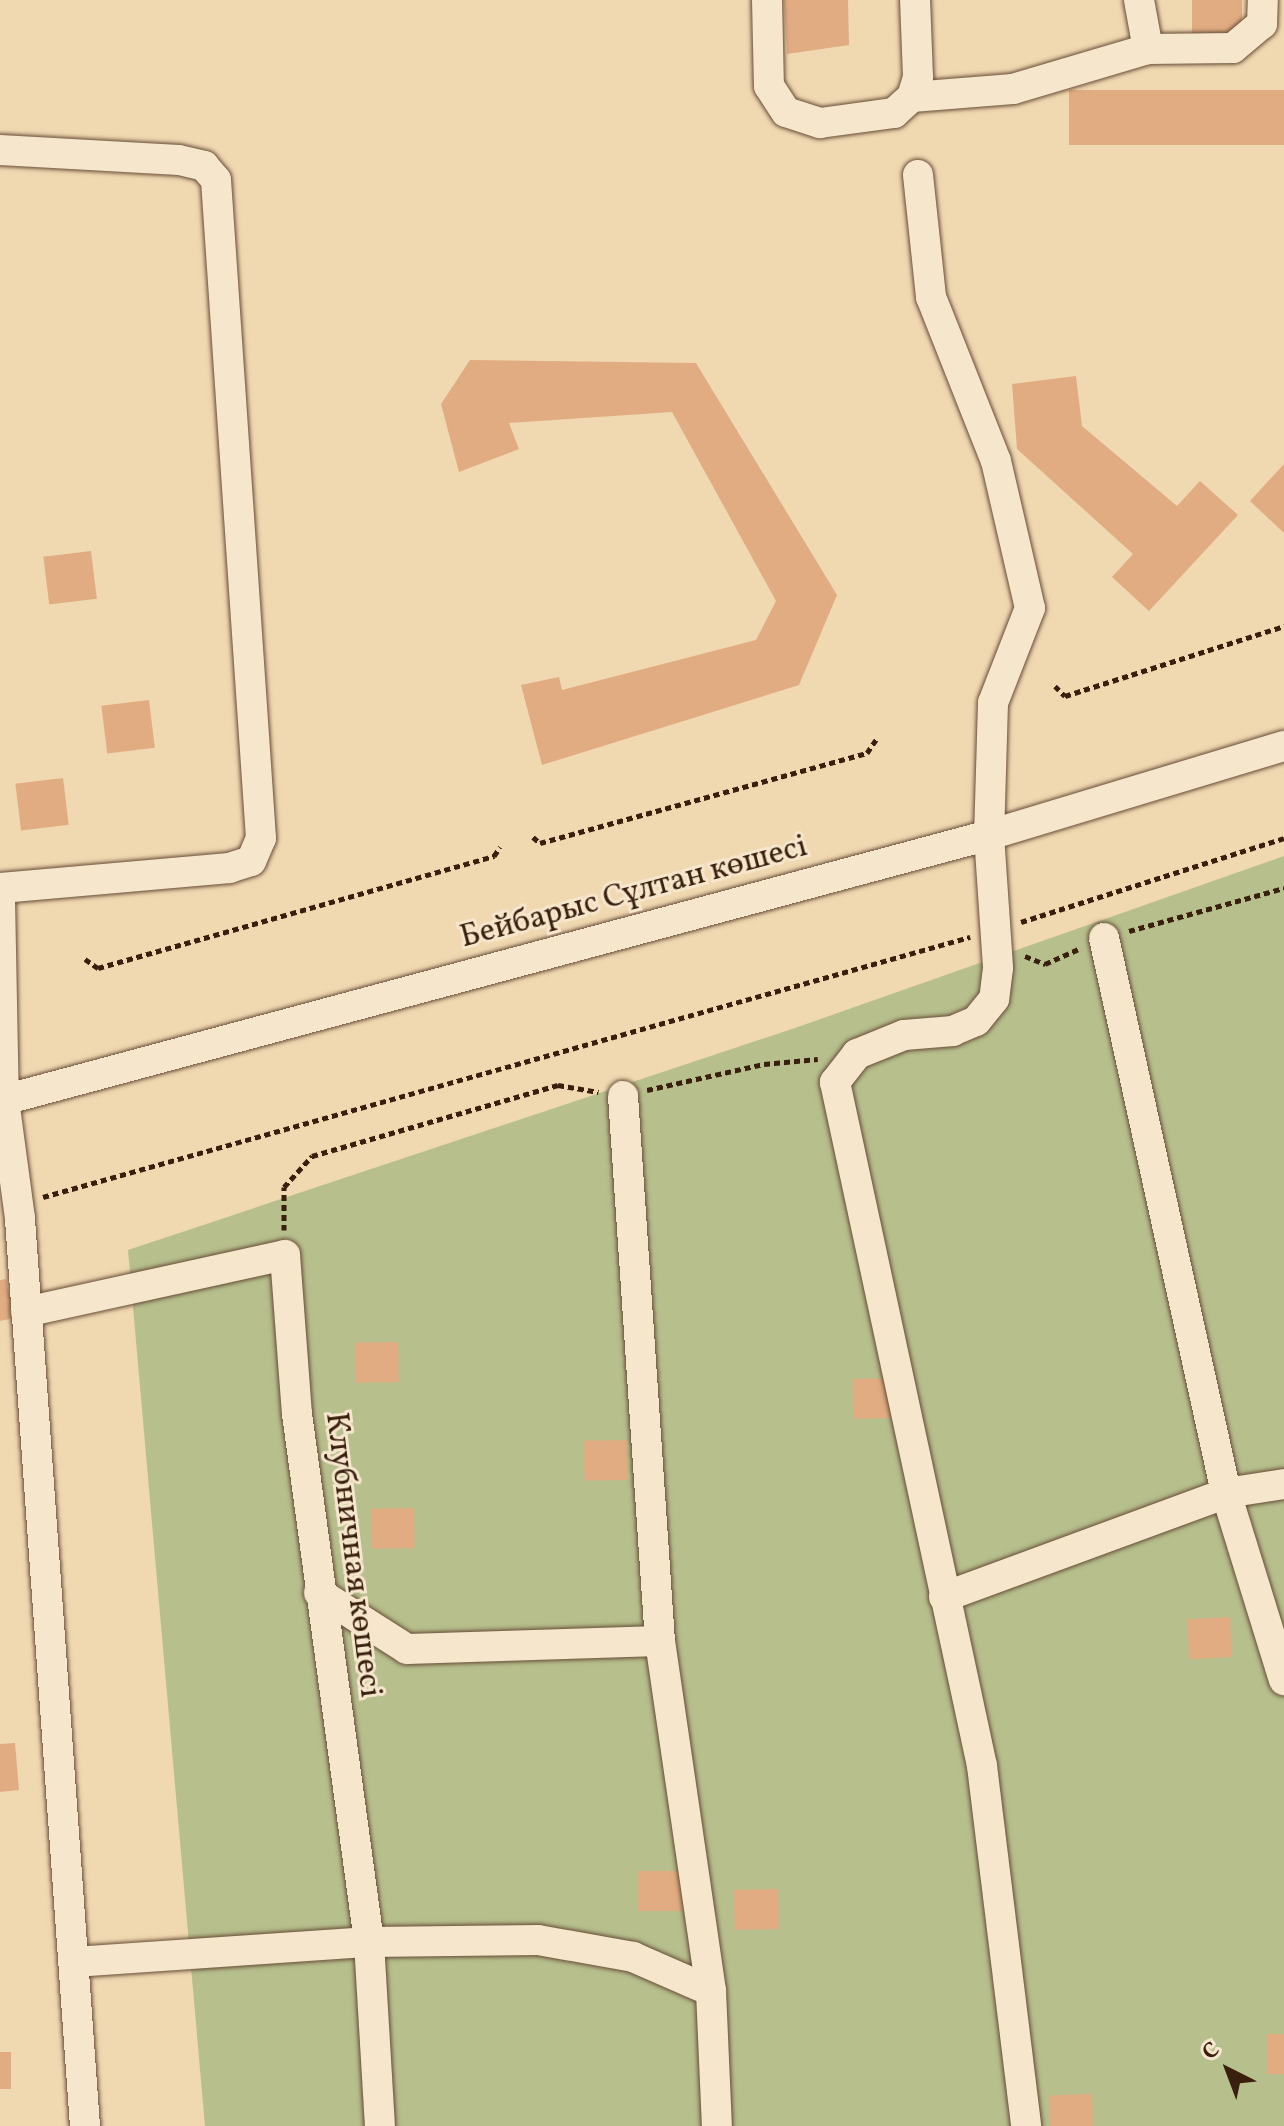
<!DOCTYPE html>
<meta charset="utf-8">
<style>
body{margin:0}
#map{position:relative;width:1284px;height:2126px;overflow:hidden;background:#f0d8b1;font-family:Vollkorn,serif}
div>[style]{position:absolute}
.green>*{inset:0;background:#b7bf8d}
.building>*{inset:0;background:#e1ac82;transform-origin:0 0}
.path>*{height:5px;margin-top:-2.5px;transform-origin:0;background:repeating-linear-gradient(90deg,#391f0e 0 6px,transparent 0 10px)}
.roads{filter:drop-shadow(0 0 2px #674d37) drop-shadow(0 0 2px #674d37)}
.minor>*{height:30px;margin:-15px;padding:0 15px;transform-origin:15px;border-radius:15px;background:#f5e6cc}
span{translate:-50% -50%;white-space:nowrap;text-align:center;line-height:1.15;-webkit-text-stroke:6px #f5e6cc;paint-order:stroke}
.street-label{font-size:32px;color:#391f0e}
.north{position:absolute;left:1188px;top:2030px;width:80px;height:80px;-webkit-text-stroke:6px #f5e6cc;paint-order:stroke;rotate:318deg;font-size:22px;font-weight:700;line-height:32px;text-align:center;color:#391f0e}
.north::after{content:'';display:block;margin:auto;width:28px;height:36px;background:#391f0e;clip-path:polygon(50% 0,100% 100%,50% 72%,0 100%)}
</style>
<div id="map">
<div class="green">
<div style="clip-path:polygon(1284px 856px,1284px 2126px,205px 2126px,128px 1250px,795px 1028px)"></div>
</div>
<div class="building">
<div style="clip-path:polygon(784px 0,848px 0,849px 45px,787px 54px)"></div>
<div style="left:1192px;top:0;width:50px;height:35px"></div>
<div style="left:1284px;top:90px;width:55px;height:215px;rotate:90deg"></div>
<div style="clip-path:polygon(470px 360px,696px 363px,837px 595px,799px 685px,542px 765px,521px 685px,559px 677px,562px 690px,756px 640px,776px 601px,672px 412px,509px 423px,519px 449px,459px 472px,441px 404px)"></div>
<div style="clip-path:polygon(1076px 376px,1082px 426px,1177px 506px,1200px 481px,1238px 515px,1149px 611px,1112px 577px,1133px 554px,1017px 449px,1012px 384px)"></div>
<div style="clip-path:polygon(1284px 464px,1284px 533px,1250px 501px)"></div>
<div style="left:91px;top:551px;width:48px;height:48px;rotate:83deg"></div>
<div style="left:149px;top:700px;width:48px;height:48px;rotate:83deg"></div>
<div style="left:63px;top:778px;width:47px;height:48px;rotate:83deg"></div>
<div style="clip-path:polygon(6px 1279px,14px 1318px,0 1321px,0 1280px)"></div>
<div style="left:398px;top:1342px;width:40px;height:43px;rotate:89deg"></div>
<div style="left:896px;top:1378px;width:40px;height:43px;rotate:89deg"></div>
<div style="left:627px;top:1440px;width:40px;height:43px;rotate:89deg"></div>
<div style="left:414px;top:1508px;width:40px;height:43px;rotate:89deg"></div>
<div style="left:1230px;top:1617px;width:40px;height:43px;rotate:87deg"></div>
<div style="clip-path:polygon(15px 1743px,19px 1790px,0 1792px,0 1744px)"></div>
<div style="left:682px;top:1871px;width:40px;height:44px;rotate:90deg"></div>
<div style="left:778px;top:1889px;width:40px;height:44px;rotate:89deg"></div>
<div style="left:1267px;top:2034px;width:17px;height:40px"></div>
<div style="left:0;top:2052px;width:11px;height:37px"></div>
<div style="left:1092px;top:2094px;width:32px;height:43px;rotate:88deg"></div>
</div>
<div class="path">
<div style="left:1055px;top:686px;width:14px;rotate:45deg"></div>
<div style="left:1065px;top:696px;width:230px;rotate:-17.7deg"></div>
<div style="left:533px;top:837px;width:9px;rotate:41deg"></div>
<div style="left:540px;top:843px;width:339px;rotate:-15.4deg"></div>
<div style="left:867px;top:753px;width:18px;rotate:-56deg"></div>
<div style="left:1021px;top:922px;width:276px;rotate:-17.7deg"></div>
<div style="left:1129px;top:931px;width:161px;rotate:-15.5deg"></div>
<div style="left:1025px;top:956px;width:22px;rotate:22deg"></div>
<div style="left:1045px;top:964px;width:36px;rotate:-24deg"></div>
<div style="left:85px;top:959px;width:16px;rotate:35deg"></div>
<div style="left:98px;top:968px;width:412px;rotate:-15.8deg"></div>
<div style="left:494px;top:856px;width:11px;rotate:-56deg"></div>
<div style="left:647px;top:1090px;width:120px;rotate:-12.5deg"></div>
<div style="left:764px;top:1064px;width:54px;rotate:-5.3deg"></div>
<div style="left:43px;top:1197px;width:963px;rotate:-15.67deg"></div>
<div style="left:284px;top:1230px;width:43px;rotate:-90deg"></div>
<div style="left:284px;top:1187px;width:42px;rotate:-47.9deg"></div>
<div style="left:312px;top:1156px;width:256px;rotate:-16.1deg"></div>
<div style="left:558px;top:1085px;width:41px;rotate:9.9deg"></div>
</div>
<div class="roads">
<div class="minor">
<div style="left:767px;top:0;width:86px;rotate:88.7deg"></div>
<div style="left:769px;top:86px;width:31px;rotate:57deg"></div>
<div style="left:786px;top:112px;width:36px;rotate:18deg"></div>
<div style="left:820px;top:123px;width:75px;rotate:-7.7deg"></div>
<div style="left:894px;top:113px;width:24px;rotate:-42deg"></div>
<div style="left:912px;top:97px;width:21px;rotate:-73deg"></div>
<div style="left:918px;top:77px;width:77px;rotate:-92.2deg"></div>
<div style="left:1139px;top:0;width:50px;rotate:79.6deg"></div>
<div style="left:912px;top:97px;width:101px;rotate:-4.5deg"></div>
<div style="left:1013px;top:89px;width:141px;rotate:-16.5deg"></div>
<div style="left:1148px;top:49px;width:85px;rotate:-0.7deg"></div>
<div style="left:1233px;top:48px;width:38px;rotate:-40deg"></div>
<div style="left:1262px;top:24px;width:24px;rotate:-88deg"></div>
<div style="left:0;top:150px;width:179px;rotate:3.2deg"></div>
<div style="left:179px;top:160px;width:26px;rotate:13deg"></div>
<div style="left:204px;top:166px;width:18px;rotate:49deg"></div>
<div style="left:216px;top:180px;width:660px;rotate:86.09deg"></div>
<div style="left:261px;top:838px;width:25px;rotate:113deg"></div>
<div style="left:251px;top:861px;width:23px;rotate:162deg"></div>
<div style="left:229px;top:868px;width:230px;rotate:175deg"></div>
<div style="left:918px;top:175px;width:123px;rotate:83.9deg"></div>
<div style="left:931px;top:297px;width:176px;rotate:68.4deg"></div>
<div style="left:996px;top:461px;width:151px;rotate:77deg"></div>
<div style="left:1030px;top:608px;width:102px;rotate:111.3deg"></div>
<div style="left:993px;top:703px;width:132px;rotate:91.7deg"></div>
<div style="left:989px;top:835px;width:133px;rotate:86.1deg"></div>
<div style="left:998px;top:968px;width:31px;rotate:97deg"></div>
<div style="left:994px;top:999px;width:28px;rotate:129deg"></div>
<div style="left:976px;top:1021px;width:25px;rotate:157deg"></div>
<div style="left:953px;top:1031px;width:49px;rotate:175.3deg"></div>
<div style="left:904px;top:1035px;width:51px;rotate:158deg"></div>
<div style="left:857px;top:1054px;width:36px;rotate:128deg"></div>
<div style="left:835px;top:1082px;width:700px;rotate:77.87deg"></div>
<div style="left:982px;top:1766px;width:363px;rotate:83deg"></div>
<div style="left:0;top:899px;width:201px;rotate:88.9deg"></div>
<div style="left:4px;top:1100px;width:120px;rotate:82.3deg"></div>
<div style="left:20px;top:1219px;width:909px;rotate:85.9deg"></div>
<div style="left:1104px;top:938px;width:568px;rotate:77.6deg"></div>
<div style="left:1226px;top:1493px;width:196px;rotate:72.8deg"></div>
<div style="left:623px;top:1096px;width:546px;rotate:86.12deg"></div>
<div style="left:660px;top:1641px;width:354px;rotate:81.7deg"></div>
<div style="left:711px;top:1991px;width:135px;rotate:87.5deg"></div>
<div style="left:0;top:1101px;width:1024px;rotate:-15.05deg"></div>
<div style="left:989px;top:835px;width:308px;rotate:-16.8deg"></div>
<div style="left:26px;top:1312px;width:265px;rotate:-12.4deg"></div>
<div style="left:285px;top:1255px;width:159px;rotate:85.7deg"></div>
<div style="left:297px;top:1414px;width:533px;rotate:82.23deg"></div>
<div style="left:369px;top:1942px;width:184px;rotate:86.6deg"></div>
<div style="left:319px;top:1593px;width:104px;rotate:32.5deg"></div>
<div style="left:407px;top:1649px;width:253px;rotate:-1.8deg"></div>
<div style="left:944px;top:1597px;width:301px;rotate:-20.2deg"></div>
<div style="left:1226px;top:1493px;width:59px;rotate:-8.8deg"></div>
<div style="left:74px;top:1962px;width:296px;rotate:-3.9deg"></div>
<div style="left:369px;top:1942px;width:169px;rotate:-0.7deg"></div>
<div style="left:538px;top:1940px;width:97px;rotate:10.1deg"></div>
<div style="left:633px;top:1957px;width:85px;rotate:23.6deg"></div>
</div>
</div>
<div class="street-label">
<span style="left:634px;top:893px;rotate:-15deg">Бейбарыс Сұлтан көшесі</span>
<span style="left:352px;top:1555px;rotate:83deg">Клубничная көшесі</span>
</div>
<div class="north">С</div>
</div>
